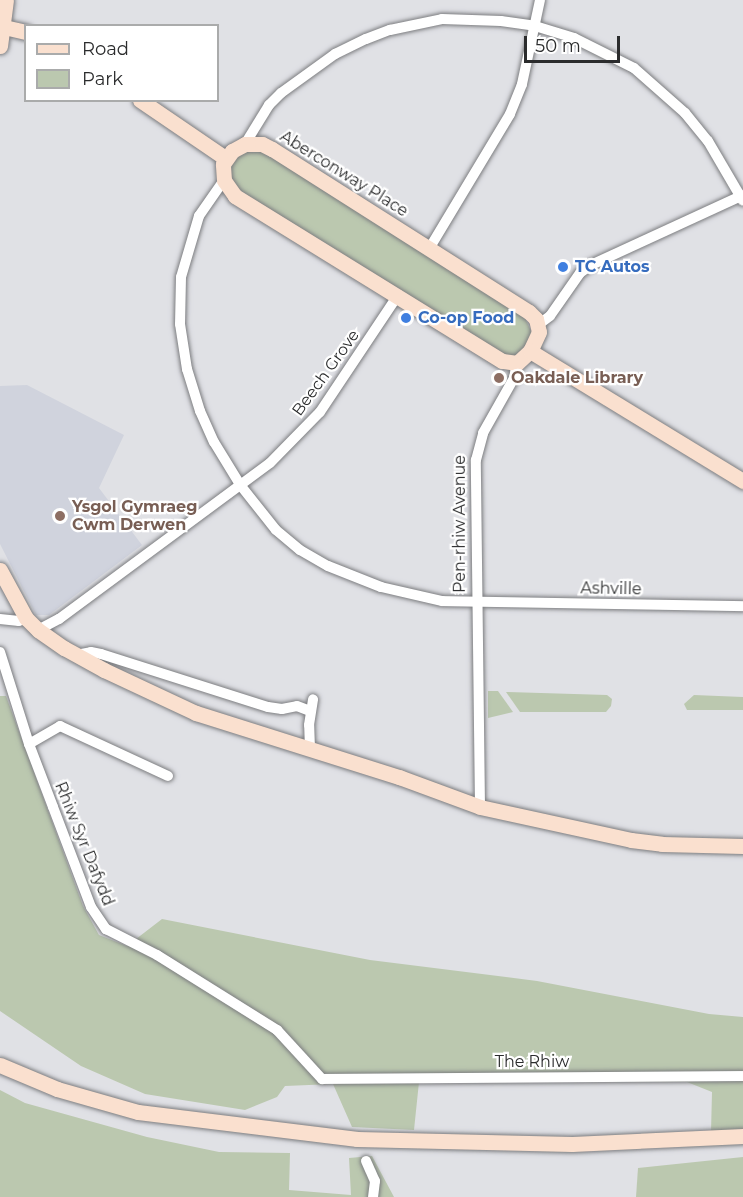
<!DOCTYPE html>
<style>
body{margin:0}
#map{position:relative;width:743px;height:1197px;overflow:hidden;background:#e0e1e5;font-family:Montserrat,sans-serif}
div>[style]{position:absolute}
.built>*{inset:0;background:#d0d3dd}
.green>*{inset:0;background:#bbc8af}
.roads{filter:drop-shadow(0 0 2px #7c7d80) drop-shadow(0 0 2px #7c7d80)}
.street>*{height:10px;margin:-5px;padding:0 5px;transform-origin:5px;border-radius:5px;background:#fff}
.secondary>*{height:15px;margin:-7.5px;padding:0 7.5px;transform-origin:7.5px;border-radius:7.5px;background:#fae0cf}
.dots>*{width:16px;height:16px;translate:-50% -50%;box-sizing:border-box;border:3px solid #fff;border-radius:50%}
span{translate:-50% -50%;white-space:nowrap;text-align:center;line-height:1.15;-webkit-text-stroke:4.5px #fff;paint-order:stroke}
.street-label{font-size:16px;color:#2b2c2d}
.shop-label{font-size:16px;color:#366cbe;font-weight:700}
.left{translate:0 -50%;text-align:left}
.education-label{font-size:16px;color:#785e54;font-weight:700}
.legend{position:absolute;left:24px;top:24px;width:195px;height:78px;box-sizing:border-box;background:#fff;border:2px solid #aaabab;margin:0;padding:8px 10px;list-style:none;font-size:18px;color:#2b2c2d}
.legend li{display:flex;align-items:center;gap:12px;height:30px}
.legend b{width:30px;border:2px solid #aaabab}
.scale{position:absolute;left:524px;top:36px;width:96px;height:27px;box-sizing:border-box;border:3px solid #2b2c2d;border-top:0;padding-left:8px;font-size:18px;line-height:21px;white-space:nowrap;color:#2b2c2d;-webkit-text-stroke:4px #fff;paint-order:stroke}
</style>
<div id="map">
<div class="built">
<div style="clip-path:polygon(27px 385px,124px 435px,99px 488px,142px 545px,49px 615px,36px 615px,0 544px,0 386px)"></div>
</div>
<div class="green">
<div style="clip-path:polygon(250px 150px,264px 152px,524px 316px,531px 331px,530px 340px,517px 356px,507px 357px,239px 190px,231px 180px,231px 166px,234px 159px)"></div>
<div style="clip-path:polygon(488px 691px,498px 691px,513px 712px,488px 718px)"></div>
<div style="clip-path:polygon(506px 692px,607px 695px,612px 699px,611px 706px,606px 712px,520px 712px)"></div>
<div style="clip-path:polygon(694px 695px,743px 697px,743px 710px,687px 710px,684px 704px)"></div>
<div style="clip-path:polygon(0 696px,6px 696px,83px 906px,99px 935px,127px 946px,162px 919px,370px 960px,537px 981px,709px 1014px,743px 1017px,743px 1132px,711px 1132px,712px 1092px,687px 1082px,419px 1082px,414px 1130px,352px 1127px,333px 1084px,285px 1086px,277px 1097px,245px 1110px,145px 1094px,81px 1066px,0 1011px)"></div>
<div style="clip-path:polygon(0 1090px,25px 1103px,147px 1137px,219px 1152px,290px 1153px,289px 1190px,351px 1195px,349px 1158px,372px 1156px,394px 1197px,0 1197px)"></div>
<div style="clip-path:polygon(743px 1157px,743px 1197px,636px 1197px,638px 1168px)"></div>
</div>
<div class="roads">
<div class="street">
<div style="left:245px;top:144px;width:46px;rotate:-58.4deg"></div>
<div style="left:269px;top:105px;width:17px;rotate:-45deg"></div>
<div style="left:281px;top:93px;width:67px;rotate:-35.8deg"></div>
<div style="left:335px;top:54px;width:34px;rotate:-26deg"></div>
<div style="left:366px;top:39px;width:26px;rotate:-21deg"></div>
<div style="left:390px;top:30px;width:53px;rotate:-11.9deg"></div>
<div style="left:442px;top:19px;width:59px;rotate:1.9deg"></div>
<div style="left:501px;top:21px;width:34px;rotate:8deg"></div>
<div style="left:535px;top:26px;width:41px;rotate:17.1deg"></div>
<div style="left:574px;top:38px;width:67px;rotate:26.6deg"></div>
<div style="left:634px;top:68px;width:68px;rotate:41.4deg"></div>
<div style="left:685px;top:113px;width:36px;rotate:51deg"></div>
<div style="left:708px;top:141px;width:69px;rotate:59.7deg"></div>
<div style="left:224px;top:180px;width:44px;rotate:124.8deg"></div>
<div style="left:199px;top:216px;width:64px;rotate:106.4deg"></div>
<div style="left:181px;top:277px;width:47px;rotate:91.2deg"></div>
<div style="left:180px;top:324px;width:46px;rotate:81.2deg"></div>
<div style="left:187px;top:369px;width:44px;rotate:72.8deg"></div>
<div style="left:200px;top:411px;width:34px;rotate:66deg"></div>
<div style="left:214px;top:442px;width:52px;rotate:58.5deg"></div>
<div style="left:241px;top:486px;width:56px;rotate:51.5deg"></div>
<div style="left:276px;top:530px;width:31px;rotate:40deg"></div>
<div style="left:300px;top:550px;width:32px;rotate:30deg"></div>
<div style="left:328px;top:566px;width:57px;rotate:21.6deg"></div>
<div style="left:381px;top:587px;width:63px;rotate:12.9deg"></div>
<div style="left:442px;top:601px;width:301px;rotate:1deg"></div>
<div style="left:429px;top:249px;width:157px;rotate:-59deg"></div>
<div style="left:510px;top:114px;width:32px;rotate:-68deg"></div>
<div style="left:522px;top:84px;width:86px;rotate:-77.9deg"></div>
<div style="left:538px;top:325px;width:15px;rotate:-37deg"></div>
<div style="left:550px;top:316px;width:52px;rotate:-55.1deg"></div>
<div style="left:580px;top:273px;width:14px;rotate:-36deg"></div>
<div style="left:591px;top:265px;width:167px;rotate:-24.7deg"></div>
<div style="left:0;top:619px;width:19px;rotate:6deg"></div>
<div style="left:19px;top:621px;width:8px;rotate:-23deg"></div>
<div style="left:38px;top:630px;width:24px;rotate:-28deg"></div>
<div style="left:59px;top:619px;width:262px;rotate:-36.5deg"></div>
<div style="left:270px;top:463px;width:71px;rotate:-45.6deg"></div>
<div style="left:320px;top:412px;width:141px;rotate:-56.3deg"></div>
<div style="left:0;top:652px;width:96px;rotate:72.5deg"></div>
<div style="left:29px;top:744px;width:67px;rotate:69.1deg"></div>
<div style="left:53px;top:807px;width:107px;rotate:69.2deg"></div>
<div style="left:91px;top:907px;width:27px;rotate:56deg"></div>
<div style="left:106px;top:929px;width:57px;rotate:27deg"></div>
<div style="left:157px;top:955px;width:142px;rotate:32deg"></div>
<div style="left:277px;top:1030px;width:67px;rotate:47.4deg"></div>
<div style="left:322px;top:1079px;width:421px;rotate:-0.4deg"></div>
<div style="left:76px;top:655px;width:15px;rotate:-11deg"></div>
<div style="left:91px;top:652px;width:10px;rotate:11deg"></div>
<div style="left:101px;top:654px;width:175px;rotate:17.6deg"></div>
<div style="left:268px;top:707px;width:14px;rotate:8deg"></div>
<div style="left:282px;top:709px;width:15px;rotate:-11deg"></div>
<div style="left:297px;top:706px;width:14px;rotate:21deg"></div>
<div style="left:29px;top:744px;width:36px;rotate:-30deg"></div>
<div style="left:60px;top:726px;width:119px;rotate:24.8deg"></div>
<div style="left:310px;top:749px;width:24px;rotate:-92deg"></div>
<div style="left:309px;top:725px;width:26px;rotate:-81deg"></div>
<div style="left:480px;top:807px;width:347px;rotate:-90.7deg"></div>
<div style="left:476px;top:460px;width:28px;rotate:-75deg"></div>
<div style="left:483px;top:433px;width:63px;rotate:-60.6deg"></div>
<div style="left:514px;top:378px;width:15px;rotate:-79deg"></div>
<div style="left:366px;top:1161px;width:22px;rotate:66deg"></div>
<div style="left:375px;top:1181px;width:16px;rotate:97deg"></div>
</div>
<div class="secondary">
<div style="left:4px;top:27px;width:23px;rotate:13deg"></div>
<div style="left:0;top:46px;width:46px;rotate:-82.6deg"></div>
<div style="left:140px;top:100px;width:103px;rotate:34.3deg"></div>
<div style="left:245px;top:144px;width:17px"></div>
<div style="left:262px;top:144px;width:11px;rotate:27deg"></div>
<div style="left:272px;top:149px;width:304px;rotate:32.4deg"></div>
<div style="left:529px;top:312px;width:10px;rotate:45deg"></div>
<div style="left:536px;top:319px;width:13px;rotate:77deg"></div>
<div style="left:539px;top:332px;width:21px;rotate:115deg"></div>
<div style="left:530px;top:351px;width:18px;rotate:137deg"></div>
<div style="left:517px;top:363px;width:15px;rotate:-172deg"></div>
<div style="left:502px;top:361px;width:314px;rotate:-148.3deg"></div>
<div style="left:235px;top:196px;width:19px;rotate:-125deg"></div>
<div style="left:224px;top:180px;width:16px;rotate:-94deg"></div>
<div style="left:223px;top:164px;width:16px;rotate:-55deg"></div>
<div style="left:232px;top:151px;width:15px;rotate:-28deg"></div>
<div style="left:530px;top:351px;width:250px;rotate:31.4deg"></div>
<div style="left:0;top:570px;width:55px;rotate:61.6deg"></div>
<div style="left:26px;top:618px;width:17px;rotate:45deg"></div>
<div style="left:38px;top:630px;width:32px;rotate:35deg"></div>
<div style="left:64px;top:648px;width:46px;rotate:28.8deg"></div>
<div style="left:104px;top:670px;width:102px;rotate:25.1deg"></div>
<div style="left:196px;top:713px;width:213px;rotate:17.5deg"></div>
<div style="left:399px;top:777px;width:86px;rotate:20.3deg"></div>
<div style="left:480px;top:807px;width:155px;rotate:12.3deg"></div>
<div style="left:631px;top:840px;width:31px;rotate:7deg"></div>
<div style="left:662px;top:844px;width:81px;rotate:1.4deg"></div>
<div style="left:0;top:1065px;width:62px;rotate:22.8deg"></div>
<div style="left:57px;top:1089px;width:84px;rotate:15.9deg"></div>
<div style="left:138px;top:1112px;width:221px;rotate:7deg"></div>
<div style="left:357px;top:1139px;width:215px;rotate:1.3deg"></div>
<div style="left:572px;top:1144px;width:171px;rotate:-2.7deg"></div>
</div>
</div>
<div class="dots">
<div style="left:563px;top:267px;background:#3f7fe0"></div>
<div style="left:406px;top:318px;background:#3f7fe0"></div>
<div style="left:499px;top:378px;background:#8d6e63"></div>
<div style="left:60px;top:516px;background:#8d6e63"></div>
</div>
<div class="street-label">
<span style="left:344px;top:174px;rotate:32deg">Aberconway Place</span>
<span style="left:326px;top:373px;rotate:-54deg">Beech Grove</span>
<span style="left:460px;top:524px;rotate:-90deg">Pen-rhiw Avenue</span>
<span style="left:611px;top:589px;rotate:1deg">Ashville</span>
<span style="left:84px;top:844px;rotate:68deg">Rhiw Syr Dafydd</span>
<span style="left:532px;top:1062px">The Rhiw</span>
</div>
<div class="shop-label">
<span class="left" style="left:575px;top:267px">TC Autos</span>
<span class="left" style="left:418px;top:318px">Co-op Food</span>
</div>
<div class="education-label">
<span class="left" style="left:511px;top:378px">Oakdale Library</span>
<span class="left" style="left:72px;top:516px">Ysgol Gymraeg<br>Cwm Derwen</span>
</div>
<ul class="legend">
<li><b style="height:8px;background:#fae0cf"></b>Road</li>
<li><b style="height:16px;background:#bbc8af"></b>Park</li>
</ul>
<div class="scale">50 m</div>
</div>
